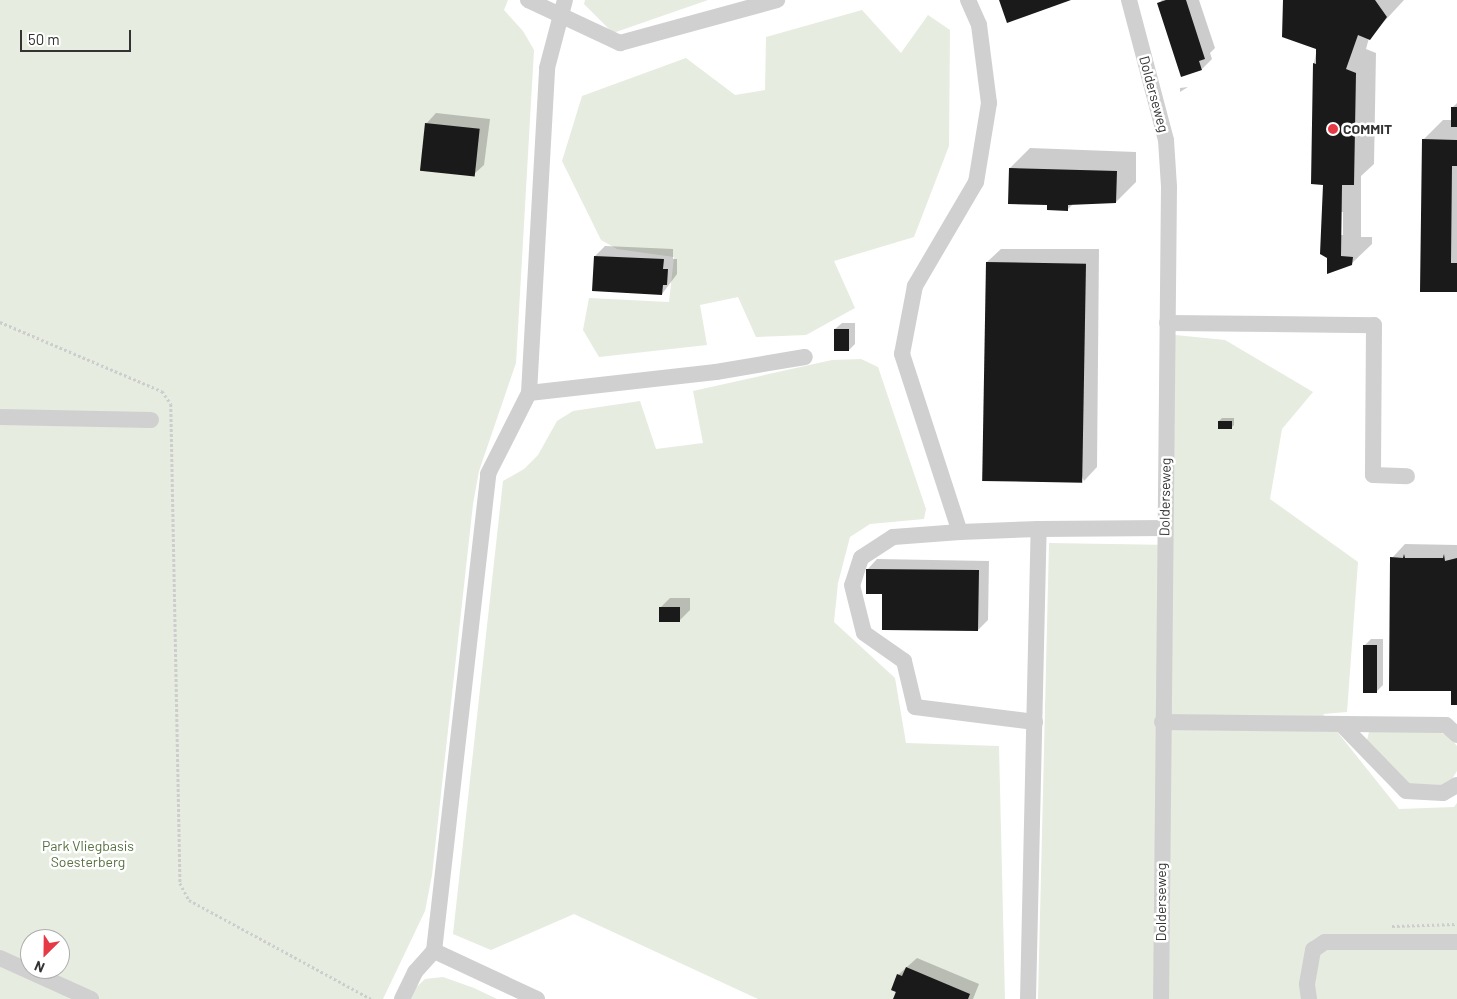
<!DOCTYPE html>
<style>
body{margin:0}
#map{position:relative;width:1457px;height:999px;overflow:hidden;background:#fff;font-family:Barlow,sans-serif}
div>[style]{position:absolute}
.green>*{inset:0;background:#e6ecdf}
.shadow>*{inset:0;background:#0003}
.building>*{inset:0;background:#1a1a1a;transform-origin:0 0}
.path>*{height:2.5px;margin-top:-1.25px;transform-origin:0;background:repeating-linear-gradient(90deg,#cdcdcd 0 2.5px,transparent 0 5px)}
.minor>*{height:16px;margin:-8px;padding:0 8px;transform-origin:8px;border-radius:8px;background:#d0d0d0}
.dots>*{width:14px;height:14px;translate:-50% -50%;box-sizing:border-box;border:2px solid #fff;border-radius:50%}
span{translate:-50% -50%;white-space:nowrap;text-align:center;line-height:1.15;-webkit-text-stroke:5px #fff;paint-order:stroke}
.street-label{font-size:14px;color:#333}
.poi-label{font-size:14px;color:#333;font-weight:700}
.left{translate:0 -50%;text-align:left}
.park-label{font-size:14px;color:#56703f}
.north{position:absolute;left:20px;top:929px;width:50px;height:50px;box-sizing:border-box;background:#fff;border:1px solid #adadad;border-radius:50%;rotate:203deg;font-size:14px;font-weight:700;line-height:20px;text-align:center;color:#333}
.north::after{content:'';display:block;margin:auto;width:18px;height:22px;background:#e63946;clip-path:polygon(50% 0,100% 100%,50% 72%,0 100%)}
.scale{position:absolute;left:20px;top:30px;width:111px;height:22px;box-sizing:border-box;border:2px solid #333;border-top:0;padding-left:6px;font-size:15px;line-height:18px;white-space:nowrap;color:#333;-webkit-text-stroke:4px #fff;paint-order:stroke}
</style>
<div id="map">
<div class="green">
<div style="clip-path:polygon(evenodd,0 0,508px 0,504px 10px,523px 31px,534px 50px,516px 363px,479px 471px,473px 504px,432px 875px,425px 911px,383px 999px,0 999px,0 0,30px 939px,60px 939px,60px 969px,30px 969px,30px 939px)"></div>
<div style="clip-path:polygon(585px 0,708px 0,613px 33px,584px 4px)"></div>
<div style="clip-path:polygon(862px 10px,901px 53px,928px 15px,950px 30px,949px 146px,914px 237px,834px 261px,855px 308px,806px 335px,756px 337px,738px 297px,700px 305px,707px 345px,599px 357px,583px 330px,589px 298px,669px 302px,674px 257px,617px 249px,601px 240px,562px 161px,582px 96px,686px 58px,735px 95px,765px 90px,766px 37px)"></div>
<div style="clip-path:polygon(1175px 335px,1225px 340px,1313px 392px,1282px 429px,1270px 499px,1358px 562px,1347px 712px,1323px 714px,1399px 809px,1454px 807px,1457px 803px,1457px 999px,1038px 999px,1049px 543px,1172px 545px)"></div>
<div style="clip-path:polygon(861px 359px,878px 367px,926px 509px,924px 519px,870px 524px,850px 537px,838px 583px,834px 622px,895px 678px,906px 743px,999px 746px,1005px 999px,758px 999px,574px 914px,491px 950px,453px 934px,503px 481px,524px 469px,538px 455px,557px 421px,573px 411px,640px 401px,656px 449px,703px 443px,693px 391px,832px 360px)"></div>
<div style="clip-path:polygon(1436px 731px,1449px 736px,1457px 746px,1457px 771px,1452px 779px,1441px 785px,1409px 784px,1367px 740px,1369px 732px)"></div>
<div style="clip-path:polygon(443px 977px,474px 988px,497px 999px,408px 999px,409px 994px,425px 979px)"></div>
</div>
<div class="shadow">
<div style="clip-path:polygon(1162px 0,1199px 0,1215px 48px,1210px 53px,1212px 59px,1202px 69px,1159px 3px)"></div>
<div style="clip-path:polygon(evenodd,1285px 0,1404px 0,1369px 38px,1366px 49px,1376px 53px,1374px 164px,1361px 176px,1361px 237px,1372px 237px,1372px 244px,1351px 264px,1328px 272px,1324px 184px,1312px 183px,1314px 63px,1317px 48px,1285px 0,1341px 212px,1343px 212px,1343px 235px,1340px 235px,1341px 212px)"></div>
<div style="clip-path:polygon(1180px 87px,1180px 88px,1188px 87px,1180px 92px)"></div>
<div style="clip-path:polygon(1457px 103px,1457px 291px,1423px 140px,1443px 120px,1452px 120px,1453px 107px)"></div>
<div style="clip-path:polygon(436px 113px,490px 119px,484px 165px,473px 175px,426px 124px)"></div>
<div style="clip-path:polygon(1030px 148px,1136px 152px,1136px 182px,1116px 202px,1073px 204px,1067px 210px,1010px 168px)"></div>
<div style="clip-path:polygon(605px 246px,673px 249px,673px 259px,677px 259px,677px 274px,662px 294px,595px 256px)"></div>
<div style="clip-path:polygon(1001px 249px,1099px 249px,1097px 467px,1084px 481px,987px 262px)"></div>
<div style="clip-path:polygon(842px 323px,855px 323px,855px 344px,848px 351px,835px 329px)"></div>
<div style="clip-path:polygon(1222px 418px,1234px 418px,1234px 425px,1231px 428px,1219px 421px)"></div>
<div style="clip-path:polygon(1405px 544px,1457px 545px,1457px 704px,1392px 558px)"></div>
<div style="clip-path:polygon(877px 559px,989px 561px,988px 620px,978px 630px,884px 593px,867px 570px)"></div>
<div style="clip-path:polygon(670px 598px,690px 598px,690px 610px,680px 620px,660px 608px)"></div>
<div style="clip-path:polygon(1371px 639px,1383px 639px,1383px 685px,1376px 692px,1364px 646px)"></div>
<div style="clip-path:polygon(917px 958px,979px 984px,973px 999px,894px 999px,898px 975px)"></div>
</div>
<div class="building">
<div style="clip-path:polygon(999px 0,1071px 0,1007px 23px)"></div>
<div style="clip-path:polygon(1166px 0,1186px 0,1205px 59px,1199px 61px,1202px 70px,1181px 77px,1157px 3px)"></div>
<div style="clip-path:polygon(1283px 0,1375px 0,1387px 17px,1370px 40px,1358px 35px,1346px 69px,1356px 73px,1354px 185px,1342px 185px,1341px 256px,1353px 257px,1352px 265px,1327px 274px,1327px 258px,1320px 254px,1323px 185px,1311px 184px,1313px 63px,1316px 64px,1316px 49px,1282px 37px)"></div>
<div style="left:1451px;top:107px;width:6px;height:20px"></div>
<div style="left:425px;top:123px;width:55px;height:48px;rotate:6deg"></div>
<div style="clip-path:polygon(1422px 139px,1457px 140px,1457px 166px,1452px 166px,1451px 263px,1457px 263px,1457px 292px,1420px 292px)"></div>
<div style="clip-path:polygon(1009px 168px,1117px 171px,1116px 203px,1068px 205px,1068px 211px,1047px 210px,1047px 205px,1008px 204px)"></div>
<div style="clip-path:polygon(594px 256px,664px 259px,663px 269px,668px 269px,667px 285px,663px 285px,662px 295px,592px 291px)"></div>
<div style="left:986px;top:262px;width:100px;height:219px;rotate:1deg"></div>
<div style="left:834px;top:329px;width:15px;height:22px"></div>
<div style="left:1218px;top:421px;width:14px;height:8px"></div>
<div style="clip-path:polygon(1404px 554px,1405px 558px,1443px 558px,1444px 554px,1445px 561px,1457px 558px,1457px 705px,1451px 705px,1451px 691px,1389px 691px,1390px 557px,1403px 558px)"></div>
<div style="clip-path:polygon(866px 569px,979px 570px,978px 631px,882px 630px,882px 594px,866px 594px)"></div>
<div style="left:659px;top:607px;width:21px;height:15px"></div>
<div style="left:1363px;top:645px;width:14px;height:48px"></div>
<div style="clip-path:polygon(906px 967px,970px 994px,968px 999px,893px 999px,896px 992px,891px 990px,897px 974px,902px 976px)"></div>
</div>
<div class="path">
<div style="left:0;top:322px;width:176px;rotate:23.1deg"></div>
<div style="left:162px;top:391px;width:16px;rotate:55deg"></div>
<div style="left:171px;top:404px;width:479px;rotate:88.9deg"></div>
<div style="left:180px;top:883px;width:19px;rotate:62deg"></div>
<div style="left:189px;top:900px;width:207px;rotate:28.5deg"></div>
<div style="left:1392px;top:926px;width:65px;rotate:-1.8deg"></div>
</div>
<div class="minor">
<div style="left:528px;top:0;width:102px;rotate:25.1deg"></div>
<div style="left:620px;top:43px;width:163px;rotate:-15.3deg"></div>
<div style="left:968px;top:0;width:27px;rotate:66deg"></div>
<div style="left:979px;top:25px;width:79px;rotate:82.7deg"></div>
<div style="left:989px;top:103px;width:80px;rotate:99.3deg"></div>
<div style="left:976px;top:182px;width:121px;rotate:120.4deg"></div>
<div style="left:915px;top:286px;width:69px;rotate:100.8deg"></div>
<div style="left:902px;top:354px;width:187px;rotate:72deg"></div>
<div style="left:960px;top:532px;width:79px;rotate:-2.2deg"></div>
<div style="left:1129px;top:0;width:145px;rotate:75.2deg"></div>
<div style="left:1166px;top:140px;width:47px;rotate:86.3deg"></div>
<div style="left:1169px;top:187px;width:812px;rotate:90.56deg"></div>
<div style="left:1167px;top:323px;width:207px;rotate:0.6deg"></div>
<div style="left:1374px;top:325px;width:150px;rotate:90.4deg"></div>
<div style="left:1373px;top:475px;width:34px;rotate:2deg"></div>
<div style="left:529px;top:393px;width:188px;rotate:-6.4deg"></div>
<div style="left:716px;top:372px;width:90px;rotate:-9.6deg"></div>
<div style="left:0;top:417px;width:151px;rotate:1.1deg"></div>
<div style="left:960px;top:532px;width:67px;rotate:175.7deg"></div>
<div style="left:893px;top:537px;width:38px;rotate:147deg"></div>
<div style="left:861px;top:558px;width:28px;rotate:108deg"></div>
<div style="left:852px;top:585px;width:49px;rotate:76deg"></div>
<div style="left:864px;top:633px;width:49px;rotate:35deg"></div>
<div style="left:904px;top:661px;width:47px;rotate:76.6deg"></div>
<div style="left:915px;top:707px;width:121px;rotate:7.1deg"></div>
<div style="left:1162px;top:722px;width:284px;rotate:0.6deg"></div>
<div style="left:1446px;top:725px;width:15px;rotate:42deg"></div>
<div style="left:1341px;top:724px;width:93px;rotate:45.9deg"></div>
<div style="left:1406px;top:791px;width:37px;rotate:3deg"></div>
<div style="left:1443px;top:793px;width:16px;rotate:-30deg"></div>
<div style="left:0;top:958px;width:100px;rotate:24.3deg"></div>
<div style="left:402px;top:999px;width:30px;rotate:-64deg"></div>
<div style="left:415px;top:972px;width:28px;rotate:-48deg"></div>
<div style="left:537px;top:999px;width:114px;rotate:-155deg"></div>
<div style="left:434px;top:951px;width:480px;rotate:-83.5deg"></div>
<div style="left:488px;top:474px;width:91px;rotate:-63.2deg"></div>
<div style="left:529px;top:393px;width:325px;rotate:-86.8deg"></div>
<div style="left:547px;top:68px;width:70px;rotate:-75.2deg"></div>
<div style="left:1028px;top:999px;width:470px;rotate:-88.7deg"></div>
<div style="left:1039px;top:529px;width:126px;rotate:-0.5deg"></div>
<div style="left:1309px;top:999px;width:15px;rotate:-98deg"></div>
<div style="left:1307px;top:984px;width:35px;rotate:-80deg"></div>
<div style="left:1313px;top:950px;width:14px;rotate:-34deg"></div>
<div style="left:1325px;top:942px;width:132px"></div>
</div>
<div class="dots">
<div style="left:1333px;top:129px;background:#e63946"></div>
</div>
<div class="street-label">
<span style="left:1154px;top:94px;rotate:75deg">Dolderseweg</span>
<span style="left:1165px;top:497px;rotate:-89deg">Dolderseweg</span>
<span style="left:1161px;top:902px;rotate:-90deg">Dolderseweg</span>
</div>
<div class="poi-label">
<span class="left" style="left:1343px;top:129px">COMMIT</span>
</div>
<div class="park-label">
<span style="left:88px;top:854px">Park Vliegbasis<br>Soesterberg</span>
</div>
<div class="north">N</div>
<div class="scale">50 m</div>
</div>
